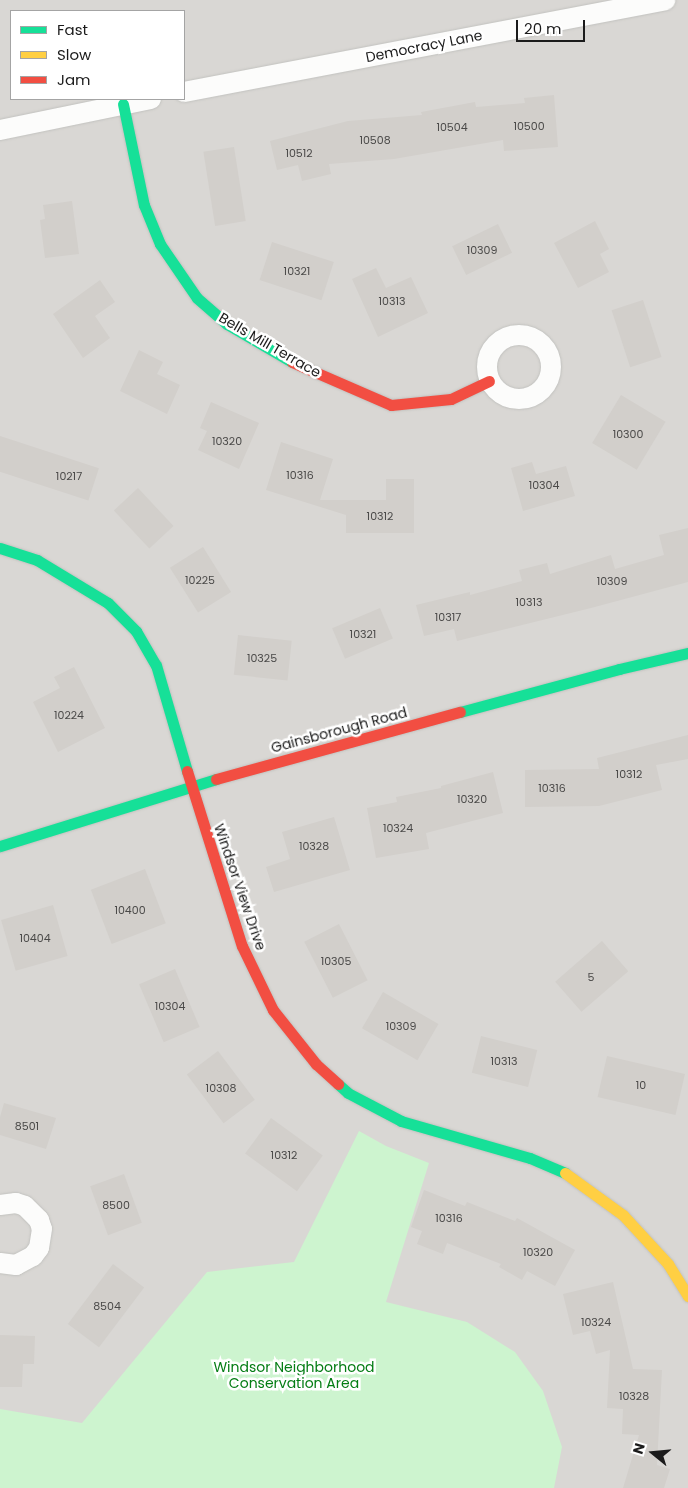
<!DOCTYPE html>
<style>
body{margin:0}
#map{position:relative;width:688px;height:1488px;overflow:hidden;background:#eae8e2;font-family:Poppins,sans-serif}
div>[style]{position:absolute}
.residential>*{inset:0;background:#d9d7d4}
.park>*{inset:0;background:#cdf4cf}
.building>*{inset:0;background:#d2cfcb;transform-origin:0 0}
.roads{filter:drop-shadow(0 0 1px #c2c2bf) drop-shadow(0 0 1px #c2c2bf)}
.street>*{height:20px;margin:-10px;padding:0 10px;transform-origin:10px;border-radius:10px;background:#fcfcfb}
.street>.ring{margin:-10px;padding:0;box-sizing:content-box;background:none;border:20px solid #fcfcfb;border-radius:50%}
.fast>*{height:11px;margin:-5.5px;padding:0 5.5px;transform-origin:5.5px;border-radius:5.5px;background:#16e098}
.slow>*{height:11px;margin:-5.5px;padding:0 5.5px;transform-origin:5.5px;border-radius:5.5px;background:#ffcf43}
.jam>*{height:11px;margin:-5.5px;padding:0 5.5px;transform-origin:5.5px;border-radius:5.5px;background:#f24e42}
span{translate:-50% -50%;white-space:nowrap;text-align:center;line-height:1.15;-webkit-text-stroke:5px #fff;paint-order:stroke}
.number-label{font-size:11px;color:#4a4948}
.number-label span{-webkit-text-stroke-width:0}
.street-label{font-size:14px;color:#1b1b1b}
.park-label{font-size:14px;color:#047d14}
.legend{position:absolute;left:10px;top:10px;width:175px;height:90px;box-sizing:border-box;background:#fff;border:1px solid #a4a4a4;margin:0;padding:6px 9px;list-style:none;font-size:15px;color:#1b1b1b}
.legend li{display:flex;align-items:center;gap:10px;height:25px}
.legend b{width:25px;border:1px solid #a4a4a4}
.north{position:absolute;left:628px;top:1428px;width:50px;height:50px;-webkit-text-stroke:4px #fff;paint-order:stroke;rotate:287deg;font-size:14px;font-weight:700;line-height:20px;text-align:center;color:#1b1b1b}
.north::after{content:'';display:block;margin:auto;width:18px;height:22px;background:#1b1b1b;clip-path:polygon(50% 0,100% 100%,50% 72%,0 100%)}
.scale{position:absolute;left:516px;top:20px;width:69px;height:22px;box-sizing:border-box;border:2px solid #1b1b1b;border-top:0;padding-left:6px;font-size:15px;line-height:18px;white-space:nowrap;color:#1b1b1b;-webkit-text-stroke:4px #fff;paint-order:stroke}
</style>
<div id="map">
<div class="residential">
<div style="clip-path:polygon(evenodd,0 0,688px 0,688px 1488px,0 1488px,0 0,11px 11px,184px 11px,184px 99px,11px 99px,11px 11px)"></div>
</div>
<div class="park">
<div style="clip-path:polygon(359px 1131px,386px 1146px,429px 1163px,386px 1302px,467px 1322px,515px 1352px,543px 1391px,562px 1447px,554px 1488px,0 1488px,0 1409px,82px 1423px,207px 1272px,294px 1262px)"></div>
</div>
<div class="building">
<div style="clip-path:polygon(554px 95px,558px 147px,504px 151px,503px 140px,394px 159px,329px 164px,331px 174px,302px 181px,298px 165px,277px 170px,270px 141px,348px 121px,422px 115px,421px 112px,475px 102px,476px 107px,525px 103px,524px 98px)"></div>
<div style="left:234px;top:147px;width:75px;height:31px;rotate:81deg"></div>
<div style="clip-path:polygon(72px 201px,79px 254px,45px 258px,40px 220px,45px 219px,43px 205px)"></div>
<div style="clip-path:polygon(595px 221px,609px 249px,600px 254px,609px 272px,578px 288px,554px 243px)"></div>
<div style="left:498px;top:224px;width:32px;height:51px;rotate:64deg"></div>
<div style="left:272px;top:242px;width:65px;height:40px;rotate:18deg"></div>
<div style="clip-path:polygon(376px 268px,386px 288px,411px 277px,428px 313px,378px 337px,352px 279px)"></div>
<div style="clip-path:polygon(100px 280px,115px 302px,95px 316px,110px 338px,83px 358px,53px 314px)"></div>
<div style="left:643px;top:300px;width:60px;height:33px;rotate:72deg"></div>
<div style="clip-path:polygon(139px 350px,163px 362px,157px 374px,180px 385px,167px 414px,120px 391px)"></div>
<div style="left:621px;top:395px;width:52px;height:56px;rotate:31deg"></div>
<div style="clip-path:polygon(211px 402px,259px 423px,239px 469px,198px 450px,207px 431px,200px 428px)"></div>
<div style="left:0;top:436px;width:104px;height:34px;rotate:18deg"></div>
<div style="clip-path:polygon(281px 442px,333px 459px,320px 500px,386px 500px,386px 479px,414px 479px,414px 533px,346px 533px,346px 515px,266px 490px)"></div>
<div style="clip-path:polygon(532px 462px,536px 474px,566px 466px,575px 496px,523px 511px,511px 468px)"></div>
<div style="left:138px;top:488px;width:52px;height:33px;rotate:47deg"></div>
<div style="clip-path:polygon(688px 528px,688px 582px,591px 608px,457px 641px,454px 629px,424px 636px,416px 605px,470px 592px,470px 595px,522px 581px,519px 570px,547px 563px,550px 574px,611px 555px,615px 569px,664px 555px,659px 535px)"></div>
<div style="left:203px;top:547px;width:53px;height:39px;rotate:58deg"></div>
<div style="left:380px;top:608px;width:33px;height:52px;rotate:67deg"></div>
<div style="left:238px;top:635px;width:54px;height:40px;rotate:6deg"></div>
<div style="clip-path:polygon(74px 667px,105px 728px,58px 752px,33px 702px,60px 688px,54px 677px)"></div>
<div style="clip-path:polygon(688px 735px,688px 759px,656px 765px,662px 790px,599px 806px,525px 807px,525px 770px,599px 769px,597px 758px)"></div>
<div style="clip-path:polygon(493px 772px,503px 813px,426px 833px,429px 849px,376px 858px,367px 808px,397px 802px,396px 797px,441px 788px,441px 786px)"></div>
<div style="clip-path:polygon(334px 817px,350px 870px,274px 892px,266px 867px,290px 859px,282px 832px)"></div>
<div style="left:145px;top:869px;width:58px;height:58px;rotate:69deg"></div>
<div style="left:53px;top:905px;width:53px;height:54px;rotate:74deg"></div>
<div style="left:339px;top:924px;width:63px;height:39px;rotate:63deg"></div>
<div style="left:602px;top:941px;width:40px;height:62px;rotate:49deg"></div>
<div style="left:175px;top:969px;width:63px;height:39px;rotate:67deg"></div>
<div style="left:383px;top:992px;width:64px;height:42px;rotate:30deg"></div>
<div style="left:481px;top:1036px;width:58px;height:38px;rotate:14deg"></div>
<div style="left:218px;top:1051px;width:61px;height:39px;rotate:53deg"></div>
<div style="left:607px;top:1056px;width:80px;height:42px;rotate:13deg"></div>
<div style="clip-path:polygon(4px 1103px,56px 1118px,46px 1149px,0 1135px,0 1117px)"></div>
<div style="left:271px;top:1118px;width:64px;height:44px;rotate:36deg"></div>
<div style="left:124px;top:1174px;width:52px;height:36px;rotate:70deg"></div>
<div style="clip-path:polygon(424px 1190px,465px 1206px,467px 1202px,515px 1221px,517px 1218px,575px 1250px,555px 1286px,527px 1271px,522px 1280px,499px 1267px,501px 1264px,447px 1243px,443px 1254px,417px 1244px,422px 1231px,411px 1227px)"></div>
<div style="left:113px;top:1264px;width:39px;height:75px;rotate:37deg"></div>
<div style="clip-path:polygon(613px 1282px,633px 1369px,662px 1370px,657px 1465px,670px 1469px,664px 1488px,623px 1488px,639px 1435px,622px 1434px,623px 1409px,607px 1408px,610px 1350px,596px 1354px,590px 1331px,573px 1335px,563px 1294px)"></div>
<div style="clip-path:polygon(0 1335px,35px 1336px,34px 1364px,23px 1364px,22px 1387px,0 1387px)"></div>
</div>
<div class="roads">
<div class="street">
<div style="left:184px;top:92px;width:490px;rotate:-10.8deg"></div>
<div style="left:0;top:130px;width:154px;rotate:-11.6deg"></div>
<div class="ring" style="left:487px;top:335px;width:44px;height:44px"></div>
<div style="left:0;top:1205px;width:16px;rotate:-7deg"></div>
<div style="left:16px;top:1203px;width:9px;rotate:18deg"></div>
<div style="left:25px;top:1206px;width:20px;rotate:45deg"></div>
<div style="left:39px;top:1220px;width:9px;rotate:72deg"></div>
<div style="left:42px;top:1229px;width:19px;rotate:99deg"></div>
<div style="left:39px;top:1248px;width:10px;rotate:127deg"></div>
<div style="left:33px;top:1256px;width:19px;rotate:152deg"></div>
<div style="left:16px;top:1265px;width:16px;rotate:-173deg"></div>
</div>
<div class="fast">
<div style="left:123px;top:104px;width:103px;rotate:78.3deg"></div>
<div style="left:144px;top:205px;width:42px;rotate:67.7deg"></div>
<div style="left:160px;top:244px;width:65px;rotate:55.6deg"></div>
<div style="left:197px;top:298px;width:40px;rotate:41deg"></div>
<div style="left:227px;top:324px;width:75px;rotate:30.3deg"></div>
<div style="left:0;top:548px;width:39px;rotate:18deg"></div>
<div style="left:37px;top:560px;width:83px;rotate:31.2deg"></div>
<div style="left:108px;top:603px;width:40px;rotate:45deg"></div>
<div style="left:136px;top:631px;width:39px;rotate:60deg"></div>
<div style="left:156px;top:665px;width:110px;rotate:73.7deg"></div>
<div style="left:460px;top:712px;width:165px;rotate:-15.1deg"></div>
<div style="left:619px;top:669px;width:71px;rotate:-13.1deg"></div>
<div style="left:0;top:846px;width:226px;rotate:-17.2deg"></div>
<div style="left:338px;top:1084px;width:13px;rotate:42deg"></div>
<div style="left:348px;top:1093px;width:60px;rotate:27.8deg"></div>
<div style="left:401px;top:1121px;width:134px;rotate:16deg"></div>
<div style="left:530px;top:1158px;width:38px;rotate:23deg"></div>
</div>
<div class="slow">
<div style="left:565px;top:1173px;width:72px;rotate:35.9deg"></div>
<div style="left:623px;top:1215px;width:67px;rotate:47.4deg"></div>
<div style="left:668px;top:1264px;width:38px;rotate:58deg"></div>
</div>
<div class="jam">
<div style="left:292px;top:362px;width:108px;rotate:23.5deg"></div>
<div style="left:391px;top:405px;width:60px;rotate:-5.7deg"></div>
<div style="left:451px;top:399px;width:42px;rotate:-25.3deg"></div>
<div style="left:187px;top:771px;width:183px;rotate:72.6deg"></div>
<div style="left:242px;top:946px;width:71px;rotate:64.2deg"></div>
<div style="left:273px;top:1010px;width:69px;rotate:51.5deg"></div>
<div style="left:316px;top:1064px;width:30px;rotate:42deg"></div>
<div style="left:216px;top:779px;width:253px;rotate:-15.4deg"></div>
</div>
</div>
<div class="number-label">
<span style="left:529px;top:126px">10500</span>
<span style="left:452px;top:127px">10504</span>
<span style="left:375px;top:140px">10508</span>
<span style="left:299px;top:153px">10512</span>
<span style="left:482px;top:250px">10309</span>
<span style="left:297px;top:271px">10321</span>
<span style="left:392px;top:301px">10313</span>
<span style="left:628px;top:434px">10300</span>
<span style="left:227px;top:441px">10320</span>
<span style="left:300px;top:475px">10316</span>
<span style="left:69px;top:476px">10217</span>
<span style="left:544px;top:485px">10304</span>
<span style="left:380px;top:516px">10312</span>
<span style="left:200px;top:580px">10225</span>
<span style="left:612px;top:581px">10309</span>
<span style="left:529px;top:602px">10313</span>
<span style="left:448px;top:617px">10317</span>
<span style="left:363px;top:634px">10321</span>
<span style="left:262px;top:658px">10325</span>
<span style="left:69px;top:715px">10224</span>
<span style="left:629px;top:774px">10312</span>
<span style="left:552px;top:788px">10316</span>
<span style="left:472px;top:799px">10320</span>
<span style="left:398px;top:828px">10324</span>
<span style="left:314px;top:846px">10328</span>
<span style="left:130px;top:910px">10400</span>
<span style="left:35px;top:938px">10404</span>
<span style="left:336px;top:961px">10305</span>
<span style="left:591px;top:977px">5</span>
<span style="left:170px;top:1006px">10304</span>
<span style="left:401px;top:1026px">10309</span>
<span style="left:504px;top:1061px">10313</span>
<span style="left:641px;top:1085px">10</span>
<span style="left:221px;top:1088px">10308</span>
<span style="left:27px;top:1126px">8501</span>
<span style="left:284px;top:1155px">10312</span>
<span style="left:116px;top:1205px">8500</span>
<span style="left:449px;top:1218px">10316</span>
<span style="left:538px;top:1252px">10320</span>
<span style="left:107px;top:1306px">8504</span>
<span style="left:596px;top:1322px">10324</span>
<span style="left:634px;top:1396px">10328</span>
</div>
<div class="street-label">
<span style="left:424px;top:46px;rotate:-11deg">Democracy Lane</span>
<span style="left:270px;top:345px;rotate:30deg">Bells Mill Terrace</span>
<span style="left:339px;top:730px;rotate:-15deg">Gainsborough Road</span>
<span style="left:240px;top:887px;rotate:71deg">Windsor View Drive</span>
</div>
<div class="park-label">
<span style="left:294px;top:1375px">Windsor Neighborhood<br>Conservation Area</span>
</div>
<ul class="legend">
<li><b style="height:6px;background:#16e098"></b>Fast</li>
<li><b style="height:6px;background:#ffcf43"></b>Slow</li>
<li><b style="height:6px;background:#f24e42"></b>Jam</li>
</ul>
<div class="north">N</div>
<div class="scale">20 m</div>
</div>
